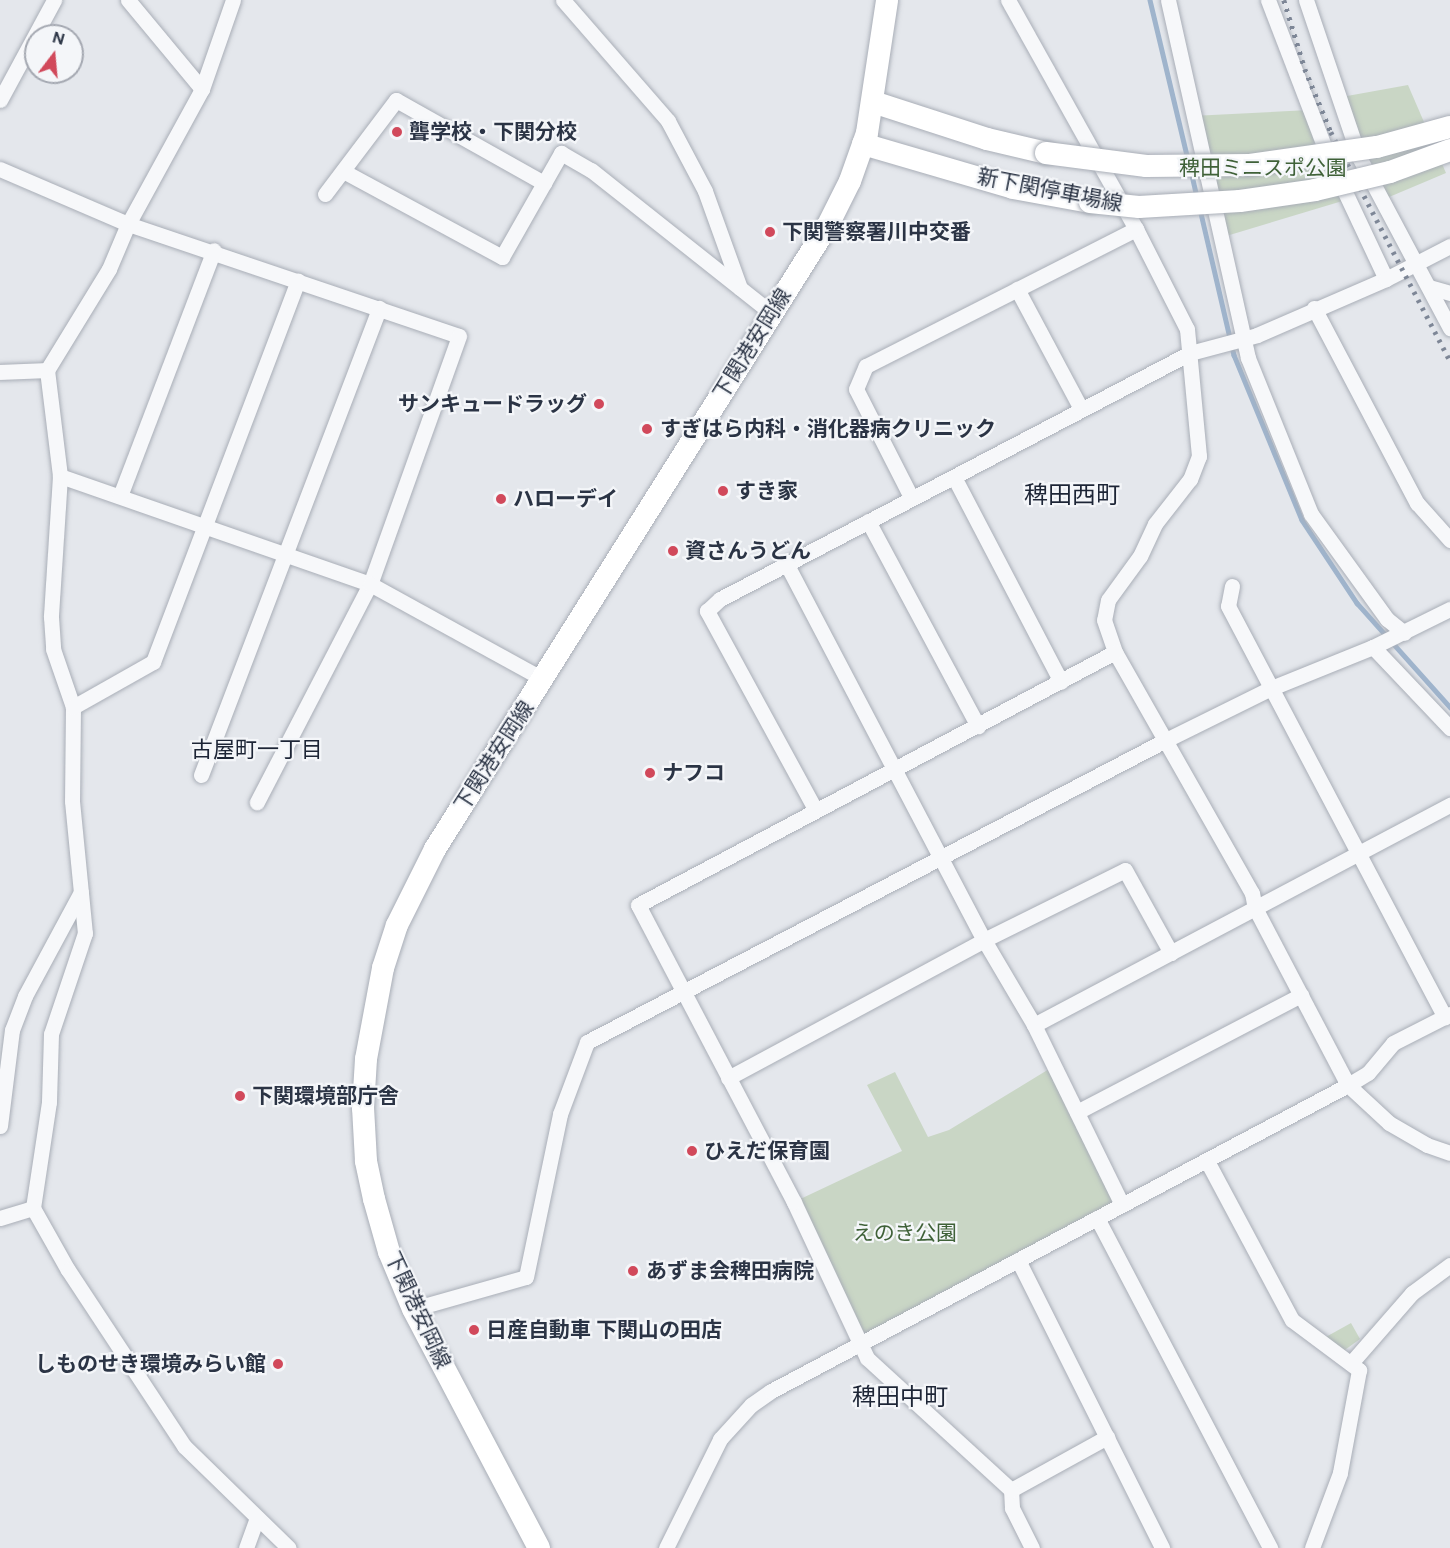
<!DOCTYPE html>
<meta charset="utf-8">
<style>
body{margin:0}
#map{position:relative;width:1450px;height:1548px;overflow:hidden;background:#e4e7ec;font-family:"DM Sans","Noto Sans JP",sans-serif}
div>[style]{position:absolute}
.green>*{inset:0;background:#c9d6c5}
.stream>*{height:4.5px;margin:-2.25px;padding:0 2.25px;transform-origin:2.25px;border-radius:2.25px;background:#9fb4cc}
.roads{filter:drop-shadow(0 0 2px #a9aeb7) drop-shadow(0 0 2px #a9aeb7)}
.street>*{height:15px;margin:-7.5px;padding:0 7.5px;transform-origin:7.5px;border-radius:7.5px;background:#f7f8fa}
.secondary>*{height:22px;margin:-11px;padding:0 11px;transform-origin:11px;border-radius:11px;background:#fff}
.rail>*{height:4.5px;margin-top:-2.25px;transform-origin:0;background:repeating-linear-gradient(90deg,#7d8696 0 3px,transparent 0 9px)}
.bridges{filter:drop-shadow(0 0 2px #a9aeb7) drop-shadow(0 0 2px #a9aeb7)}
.secondary-bridge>*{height:22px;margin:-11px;padding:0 11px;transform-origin:11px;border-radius:11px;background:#fff}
.dots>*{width:16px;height:16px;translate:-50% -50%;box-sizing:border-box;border:3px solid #f4f6f9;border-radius:50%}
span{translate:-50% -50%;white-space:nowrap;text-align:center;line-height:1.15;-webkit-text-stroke:4.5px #f4f6f9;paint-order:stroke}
.poi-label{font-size:21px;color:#2b3445;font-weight:700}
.left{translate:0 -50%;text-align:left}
.right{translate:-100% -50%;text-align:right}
.park-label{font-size:21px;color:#3f6138}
.street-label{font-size:21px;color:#2b3445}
.neighbourhood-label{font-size:22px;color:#1d2536}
.quarter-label{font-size:24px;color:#1d2536}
.north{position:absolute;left:24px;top:24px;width:60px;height:60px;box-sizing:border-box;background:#f4f6f9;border:2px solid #a4a8b1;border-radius:50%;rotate:16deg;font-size:16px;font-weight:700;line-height:24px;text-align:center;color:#2b3445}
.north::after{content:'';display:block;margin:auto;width:21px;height:27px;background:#d1495b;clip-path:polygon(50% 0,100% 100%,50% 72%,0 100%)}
</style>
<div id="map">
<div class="green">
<div style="clip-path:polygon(1408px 85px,1446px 173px,1382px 200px,1336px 98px)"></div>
<div style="clip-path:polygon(1309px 110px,1349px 199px,1223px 237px,1192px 116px)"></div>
<div style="clip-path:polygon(1054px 1066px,1122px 1205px,862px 1342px,794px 1202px,902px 1151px,867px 1085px,895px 1072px,928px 1137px,949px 1130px)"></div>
<div style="clip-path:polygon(1351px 1323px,1360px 1339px,1342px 1352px,1324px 1338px)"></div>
</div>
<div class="stream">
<div style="left:1150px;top:0;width:164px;rotate:76.6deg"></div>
<div style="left:1191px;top:171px;width:28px;rotate:77deg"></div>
<div style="left:1200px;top:209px;width:150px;rotate:76.9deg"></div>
<div style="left:1234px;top:355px;width:178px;rotate:67.6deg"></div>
<div style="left:1302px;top:520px;width:100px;rotate:56.5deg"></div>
<div style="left:1357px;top:603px;width:140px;rotate:48.2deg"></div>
</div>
<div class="roads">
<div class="street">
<div style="left:128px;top:0;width:116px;rotate:50.3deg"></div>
<div style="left:233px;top:0;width:94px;rotate:109.2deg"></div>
<div style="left:202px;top:89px;width:154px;rotate:118.7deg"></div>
<div style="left:128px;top:224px;width:49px;rotate:112.9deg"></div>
<div style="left:109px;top:269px;width:119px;rotate:121.5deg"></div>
<div style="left:47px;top:370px;width:107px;rotate:83deg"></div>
<div style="left:60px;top:476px;width:141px;rotate:93.7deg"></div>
<div style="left:51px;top:617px;width:32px;rotate:86deg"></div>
<div style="left:53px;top:649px;width:61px;rotate:71deg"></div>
<div style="left:73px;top:707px;width:94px;rotate:90.6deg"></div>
<div style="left:72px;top:801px;width:133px;rotate:84.4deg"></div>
<div style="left:85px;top:933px;width:107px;rotate:108.6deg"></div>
<div style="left:51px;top:1034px;width:68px;rotate:91.7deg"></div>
<div style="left:49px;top:1102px;width:107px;rotate:98.6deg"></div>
<div style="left:33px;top:1208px;width:71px;rotate:60.6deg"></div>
<div style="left:68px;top:1270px;width:211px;rotate:56.6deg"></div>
<div style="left:184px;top:1446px;width:146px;rotate:44.2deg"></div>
<div style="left:563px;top:0;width:160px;rotate:49deg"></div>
<div style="left:668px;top:121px;width:79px;rotate:62.1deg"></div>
<div style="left:705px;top:191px;width:103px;rotate:70.2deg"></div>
<div style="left:1008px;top:0;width:262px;rotate:60.8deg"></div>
<div style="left:1136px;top:229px;width:112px;rotate:63deg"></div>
<div style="left:1187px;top:329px;width:128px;rotate:84.6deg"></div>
<div style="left:1199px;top:456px;width:25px;rotate:111deg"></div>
<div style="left:1190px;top:479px;width:57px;rotate:127.9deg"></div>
<div style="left:1155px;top:524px;width:35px;rotate:115deg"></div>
<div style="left:1140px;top:556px;width:54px;rotate:126deg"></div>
<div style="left:1108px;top:600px;width:20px;rotate:101deg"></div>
<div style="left:1104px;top:620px;width:34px;rotate:71deg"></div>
<div style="left:1115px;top:652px;width:277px;rotate:60.4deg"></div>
<div style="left:1252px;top:893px;width:15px;rotate:79deg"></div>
<div style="left:1255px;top:908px;width:200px;rotate:62.3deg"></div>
<div style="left:1348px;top:1085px;width:56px;rotate:42.8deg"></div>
<div style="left:1389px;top:1123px;width:44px;rotate:30.1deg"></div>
<div style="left:1427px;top:1145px;width:24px;rotate:19deg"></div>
<div style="left:1168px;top:0;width:367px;rotate:77.4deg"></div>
<div style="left:1248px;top:358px;width:168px;rotate:68deg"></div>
<div style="left:1311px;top:514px;width:130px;rotate:54.1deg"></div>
<div style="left:1387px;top:619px;width:22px;rotate:39deg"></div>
<div style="left:1268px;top:0;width:167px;rotate:69deg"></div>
<div style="left:1328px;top:156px;width:136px;rotate:64.8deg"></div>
<div style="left:1306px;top:0;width:166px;rotate:71.3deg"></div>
<div style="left:1359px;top:157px;width:194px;rotate:62deg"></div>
<div style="left:0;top:100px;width:114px;rotate:-61.6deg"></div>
<div style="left:0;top:169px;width:139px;rotate:23.3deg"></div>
<div style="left:128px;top:224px;width:349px;rotate:18.7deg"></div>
<div style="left:459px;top:336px;width:263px;rotate:109.7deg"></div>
<div style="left:370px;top:584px;width:246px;rotate:117.4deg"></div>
<div style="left:343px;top:171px;width:181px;rotate:28.4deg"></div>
<div style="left:502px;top:257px;width:120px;rotate:-60.4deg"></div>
<div style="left:561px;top:153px;width:34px;rotate:30deg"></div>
<div style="left:591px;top:170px;width:228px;rotate:38.4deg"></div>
<div style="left:325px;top:194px;width:118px;rotate:-52.9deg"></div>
<div style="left:396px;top:100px;width:170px;rotate:29.3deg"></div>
<div style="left:1429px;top:287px;width:22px;rotate:16deg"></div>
<div style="left:1017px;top:289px;width:136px;rotate:61.9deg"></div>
<div style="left:1314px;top:308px;width:221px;rotate:62.2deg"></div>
<div style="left:1417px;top:503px;width:50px;rotate:48.3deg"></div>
<div style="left:0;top:372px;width:47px;rotate:-2.4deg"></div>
<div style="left:60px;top:476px;width:328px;rotate:19.2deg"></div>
<div style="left:370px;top:584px;width:197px;rotate:28.8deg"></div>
<div style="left:954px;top:477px;width:231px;rotate:62.4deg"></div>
<div style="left:120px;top:496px;width:263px;rotate:-69.1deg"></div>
<div style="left:911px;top:497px;width:121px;rotate:-117deg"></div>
<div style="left:856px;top:389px;width:25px;rotate:-67deg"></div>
<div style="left:866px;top:366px;width:303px;rotate:-26.9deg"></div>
<div style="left:868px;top:521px;width:233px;rotate:61.8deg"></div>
<div style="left:787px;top:565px;width:424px;rotate:62.3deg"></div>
<div style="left:984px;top:940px;width:99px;rotate:59.5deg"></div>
<div style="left:1034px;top:1025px;width:200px;rotate:63.9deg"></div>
<div style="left:1232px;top:586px;width:20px;rotate:101deg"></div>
<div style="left:1228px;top:606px;width:465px;rotate:62.2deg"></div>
<div style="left:1373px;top:647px;width:112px;rotate:46.5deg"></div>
<div style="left:73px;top:707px;width:92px;rotate:-29.4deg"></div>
<div style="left:153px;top:662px;width:408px;rotate:-69.2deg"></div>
<div style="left:201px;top:775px;width:500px;rotate:-69.1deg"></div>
<div style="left:815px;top:809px;width:226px;rotate:-118.6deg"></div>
<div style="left:707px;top:611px;width:18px;rotate:-43deg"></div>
<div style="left:720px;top:599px;width:530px;rotate:-27.63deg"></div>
<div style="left:1190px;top:353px;width:69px;rotate:-15deg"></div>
<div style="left:1257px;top:335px;width:141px;rotate:-23.5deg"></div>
<div style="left:1386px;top:279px;width:72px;rotate:-27.3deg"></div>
<div style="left:1034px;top:1025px;width:471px;rotate:-27.9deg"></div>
<div style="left:728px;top:1078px;width:291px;rotate:-28.3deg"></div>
<div style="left:984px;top:940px;width:157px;rotate:-26.4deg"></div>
<div style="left:1125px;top:870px;width:95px;rotate:61deg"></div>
<div style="left:1077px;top:1112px;width:253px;rotate:-27.6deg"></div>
<div style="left:0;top:1126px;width:97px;rotate:-82.9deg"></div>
<div style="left:12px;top:1030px;width:36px;rotate:-69deg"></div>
<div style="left:25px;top:996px;width:118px;rotate:-61.7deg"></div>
<div style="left:1207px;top:1161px;width:180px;rotate:61.9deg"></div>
<div style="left:1292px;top:1320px;width:84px;rotate:36.7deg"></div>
<div style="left:1359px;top:1370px;width:105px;rotate:100.5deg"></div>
<div style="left:1340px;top:1473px;width:80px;rotate:110.5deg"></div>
<div style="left:0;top:1218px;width:34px;rotate:-17deg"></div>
<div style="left:1097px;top:1218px;width:373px;rotate:62.3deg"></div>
<div style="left:1018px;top:1260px;width:322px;rotate:63.4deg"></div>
<div style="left:413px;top:1309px;width:117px;rotate:-15.8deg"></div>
<div style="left:526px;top:1277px;width:167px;rotate:-78.2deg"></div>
<div style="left:560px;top:1114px;width:77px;rotate:-69.4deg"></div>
<div style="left:587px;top:1042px;width:653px;rotate:-27.55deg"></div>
<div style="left:1166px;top:740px;width:115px;rotate:-26.3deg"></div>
<div style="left:1269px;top:689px;width:112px;rotate:-22deg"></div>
<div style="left:1373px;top:647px;width:86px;rotate:-26.3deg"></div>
<div style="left:1351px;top:1363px;width:93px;rotate:-48.9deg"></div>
<div style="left:1412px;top:1293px;width:47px;rotate:-36.4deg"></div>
<div style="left:1011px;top:1490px;width:110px;rotate:-28.9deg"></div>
<div style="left:246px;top:1548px;width:32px;rotate:-70deg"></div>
<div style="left:666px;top:1548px;width:122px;rotate:-63.6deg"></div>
<div style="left:720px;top:1439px;width:46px;rotate:-47.6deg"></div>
<div style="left:751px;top:1405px;width:24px;rotate:-35deg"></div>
<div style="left:771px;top:1391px;width:653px;rotate:-27.94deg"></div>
<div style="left:1348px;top:1085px;width:23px;rotate:-31deg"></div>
<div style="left:1368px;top:1073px;width:39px;rotate:-50deg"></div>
<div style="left:1393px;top:1043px;width:64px;rotate:-27deg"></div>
<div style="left:1032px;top:1548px;width:45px;rotate:-116.6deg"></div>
<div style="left:1012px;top:1508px;width:18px;rotate:-93deg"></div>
<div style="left:1011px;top:1490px;width:195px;rotate:-137.5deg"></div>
<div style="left:867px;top:1358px;width:172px;rotate:-115.1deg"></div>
<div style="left:794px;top:1202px;width:335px;rotate:-117.7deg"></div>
<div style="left:638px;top:905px;width:540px;rotate:-27.94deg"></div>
</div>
<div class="secondary">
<div style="left:873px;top:102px;width:120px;rotate:18deg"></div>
<div style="left:987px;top:139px;width:61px;rotate:13.3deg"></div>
<div style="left:863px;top:144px;width:156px;rotate:16.3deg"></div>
<div style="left:1013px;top:188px;width:78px;rotate:10.3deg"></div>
<div style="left:539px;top:1548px;width:270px;rotate:-117.8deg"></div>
<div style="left:413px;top:1309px;width:62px;rotate:-112.8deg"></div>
<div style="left:389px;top:1252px;width:55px;rotate:-105.8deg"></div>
<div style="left:374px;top:1199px;width:39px;rotate:-102deg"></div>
<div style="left:366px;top:1161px;width:53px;rotate:-93.2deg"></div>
<div style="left:363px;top:1108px;width:49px;rotate:-86.5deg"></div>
<div style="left:366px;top:1059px;width:93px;rotate:-79.4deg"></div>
<div style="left:383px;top:968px;width:45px;rotate:-72deg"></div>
<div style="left:397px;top:925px;width:85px;rotate:-63.4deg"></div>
<div style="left:435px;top:849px;width:737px;rotate:-57.8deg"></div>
<div style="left:828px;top:225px;width:49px;rotate:-63.4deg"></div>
<div style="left:850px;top:181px;width:51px;rotate:-70.5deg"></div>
<div style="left:867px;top:133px;width:134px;rotate:-81.4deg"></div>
</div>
</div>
<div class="rail">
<div style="left:1284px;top:0;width:72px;rotate:73.1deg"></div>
<div style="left:1305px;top:69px;width:68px;rotate:67.6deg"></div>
<div style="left:1331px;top:132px;width:258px;rotate:62.5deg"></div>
</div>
<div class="bridges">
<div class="secondary-bridge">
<div style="left:1046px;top:153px;width:101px;rotate:7.4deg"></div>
<div style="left:1146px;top:166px;width:104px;rotate:-0.6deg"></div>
<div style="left:1250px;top:165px;width:128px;rotate:-8.1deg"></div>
<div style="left:1377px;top:147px;width:76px;rotate:-15.3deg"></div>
<div style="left:1090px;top:202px;width:49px;rotate:5.8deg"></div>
<div style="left:1139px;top:207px;width:101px;rotate:-3.4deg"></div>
<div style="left:1240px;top:201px;width:76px;rotate:-8.3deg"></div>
<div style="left:1315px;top:190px;width:77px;rotate:-13.5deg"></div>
<div style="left:1390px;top:172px;width:64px;rotate:-20.1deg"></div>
</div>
</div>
<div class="dots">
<div style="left:397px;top:132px;background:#d1495b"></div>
<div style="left:770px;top:232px;background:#d1495b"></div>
<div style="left:599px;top:404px;background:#d1495b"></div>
<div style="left:647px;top:429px;background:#d1495b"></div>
<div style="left:723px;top:491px;background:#d1495b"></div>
<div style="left:501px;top:499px;background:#d1495b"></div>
<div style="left:673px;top:551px;background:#d1495b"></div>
<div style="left:650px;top:773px;background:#d1495b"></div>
<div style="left:240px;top:1096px;background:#d1495b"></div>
<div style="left:692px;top:1151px;background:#d1495b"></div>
<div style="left:633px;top:1271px;background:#d1495b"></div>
<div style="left:474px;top:1330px;background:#d1495b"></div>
<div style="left:278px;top:1364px;background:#d1495b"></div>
</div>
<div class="poi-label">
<span class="left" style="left:409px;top:132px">聾学校・下関分校</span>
<span class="left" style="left:782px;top:232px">下関警察署川中交番</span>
<span class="right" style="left:587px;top:404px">サンキュードラッグ</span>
<span class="left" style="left:660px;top:429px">すぎはら内科・消化器病クリニック</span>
<span class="left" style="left:735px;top:491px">すき家</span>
<span class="left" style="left:513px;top:499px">ハローデイ</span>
<span class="left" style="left:685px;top:551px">資さんうどん</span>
<span class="left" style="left:662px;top:773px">ナフコ</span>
<span class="left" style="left:252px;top:1096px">下関環境部庁舎</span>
<span class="left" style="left:704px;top:1151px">ひえだ保育園</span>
<span class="left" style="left:646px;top:1271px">あずま会稗田病院</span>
<span class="left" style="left:486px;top:1330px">日産自動車 下関山の田店</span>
<span class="right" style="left:266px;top:1364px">しものせき環境みらい館</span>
</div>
<div class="park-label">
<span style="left:1263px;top:168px">稗田ミニスポ公園</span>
<span style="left:905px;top:1233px">えのき公園</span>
</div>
<div class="street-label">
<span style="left:1050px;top:190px;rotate:11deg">新下関停車場線</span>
<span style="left:752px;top:344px;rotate:-58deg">下関港安岡線</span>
<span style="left:494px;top:756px;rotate:-57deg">下関港安岡線</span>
<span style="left:418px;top:1310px;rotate:65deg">下関港安岡線</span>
</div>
<div class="neighbourhood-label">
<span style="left:257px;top:750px">古屋町一丁目</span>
</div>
<div class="quarter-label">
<span style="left:1072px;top:495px">稗田西町</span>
<span style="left:900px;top:1397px">稗田中町</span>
</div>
<div class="north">N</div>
</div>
